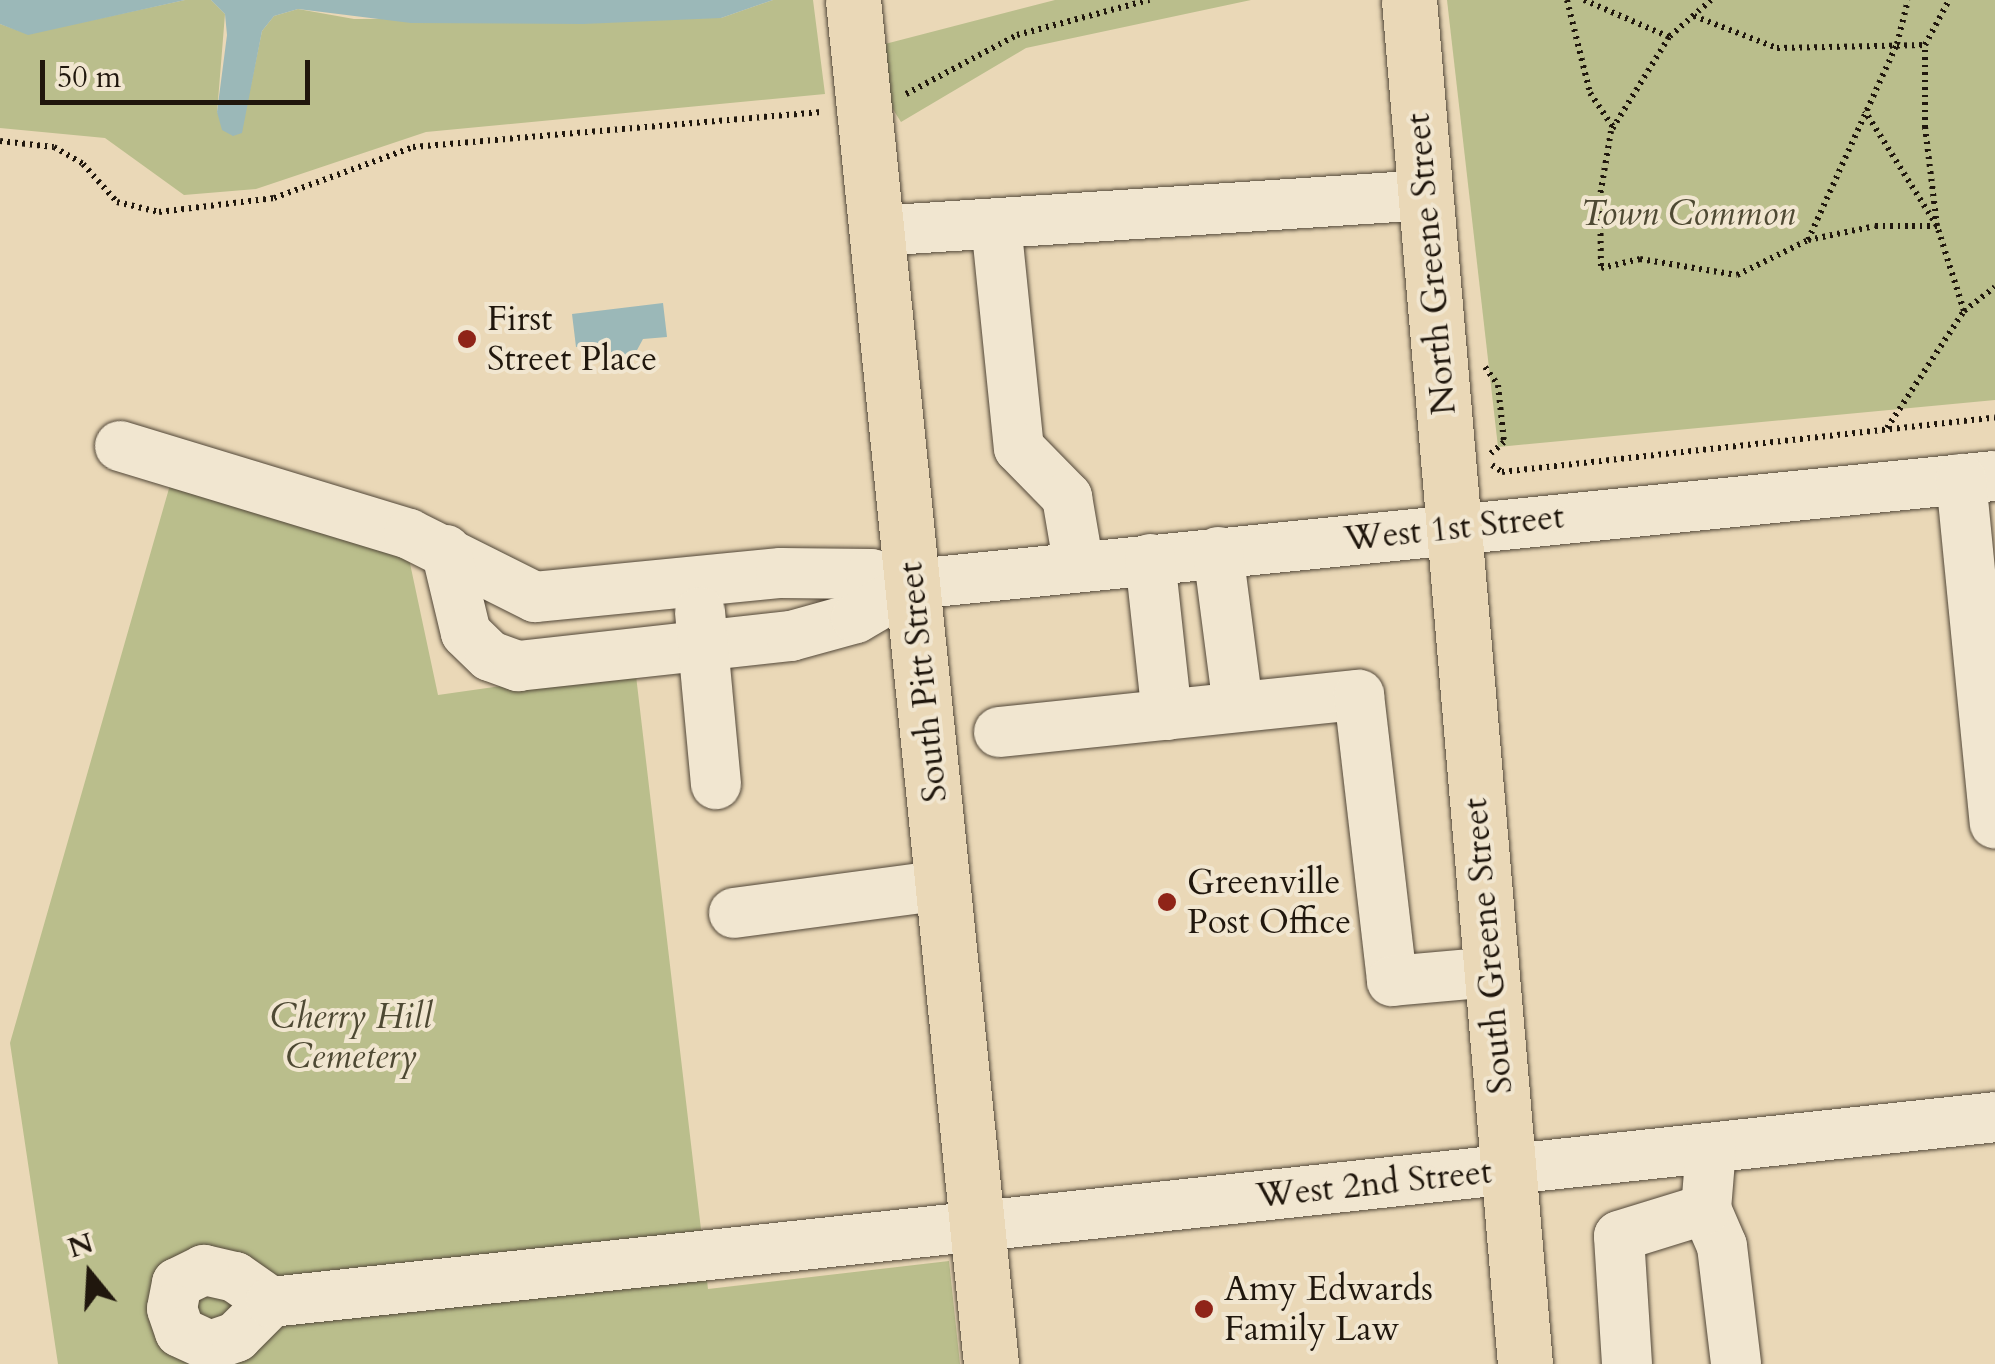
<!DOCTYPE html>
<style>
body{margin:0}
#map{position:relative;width:1995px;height:1364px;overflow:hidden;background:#ead8b7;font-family:Cardo,serif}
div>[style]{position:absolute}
.green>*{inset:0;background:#babe8c}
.water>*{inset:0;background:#9bb8b8}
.path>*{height:6px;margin-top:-3px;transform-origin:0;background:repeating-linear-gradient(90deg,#20170d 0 2.5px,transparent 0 7.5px)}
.roads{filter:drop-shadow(0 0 2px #524738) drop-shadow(0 0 2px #524738)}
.minor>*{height:50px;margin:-25px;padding:0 25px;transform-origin:25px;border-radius:25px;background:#f1e6d0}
.major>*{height:55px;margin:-27.5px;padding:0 27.5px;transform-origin:27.5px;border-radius:27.5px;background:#ead8b7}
.dots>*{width:28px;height:28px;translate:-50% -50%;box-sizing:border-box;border:5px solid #f1e6d0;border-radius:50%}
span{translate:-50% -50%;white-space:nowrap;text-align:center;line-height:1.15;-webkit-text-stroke:8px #f1e6d0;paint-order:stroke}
.park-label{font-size:35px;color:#4e4933;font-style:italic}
.street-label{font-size:35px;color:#20170d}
.poi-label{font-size:35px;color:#20170d}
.left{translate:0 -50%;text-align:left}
.north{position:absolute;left:40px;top:1224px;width:100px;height:100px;-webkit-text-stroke:8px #f1e6d0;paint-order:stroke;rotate:342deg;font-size:28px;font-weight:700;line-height:40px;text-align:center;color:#20170d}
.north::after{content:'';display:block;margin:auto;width:35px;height:45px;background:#20170d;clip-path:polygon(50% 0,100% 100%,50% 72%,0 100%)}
.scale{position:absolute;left:40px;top:60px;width:270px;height:45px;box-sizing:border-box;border:5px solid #20170d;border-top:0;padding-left:12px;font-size:30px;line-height:35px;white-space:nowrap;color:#20170d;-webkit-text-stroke:8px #f1e6d0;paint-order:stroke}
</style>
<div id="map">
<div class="green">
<div style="clip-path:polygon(185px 0,211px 0,225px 14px,217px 113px,250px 89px,262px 31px,274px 16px,298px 9px,354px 19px,721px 18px,773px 0,813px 0,825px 94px,426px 132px,256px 189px,184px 195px,105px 138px,0 128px,0 24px,28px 34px)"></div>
<div style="clip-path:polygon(1055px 0,1251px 0,1026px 48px,901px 122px,882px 92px,885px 44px)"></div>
<div style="clip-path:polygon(1447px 0,1995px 0,1995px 400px,1498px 447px)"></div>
<div style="clip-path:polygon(170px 485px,408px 554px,438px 695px,635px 667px,708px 1289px,949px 1261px,960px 1364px,58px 1364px,10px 1043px)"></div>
</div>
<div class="water">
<div style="clip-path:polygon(0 0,185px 0,28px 35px,0 24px)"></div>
<div style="clip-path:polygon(211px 0,773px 0,721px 18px,583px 24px,411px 23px,298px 9px,274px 16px,262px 31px,242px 133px,233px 136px,222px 130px,217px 112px,227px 35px,225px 14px)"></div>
<div style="clip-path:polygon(663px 303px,667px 337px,643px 339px,630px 363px,609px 362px,598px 344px,576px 347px,572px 314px)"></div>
</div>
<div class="path">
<div style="left:1567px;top:0;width:96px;rotate:76.1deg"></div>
<div style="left:1590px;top:93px;width:41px;rotate:55.9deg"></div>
<div style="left:1584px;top:0;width:93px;rotate:23.5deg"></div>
<div style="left:1711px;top:0;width:56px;rotate:138.6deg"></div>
<div style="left:1669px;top:37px;width:110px;rotate:121.7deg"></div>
<div style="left:1611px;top:131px;width:66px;rotate:99.6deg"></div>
<div style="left:1600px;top:196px;width:72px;rotate:89.2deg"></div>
<div style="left:1601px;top:268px;width:40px;rotate:-13deg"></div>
<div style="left:1640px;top:259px;width:98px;rotate:9.4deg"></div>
<div style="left:1737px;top:275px;width:79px;rotate:-26.2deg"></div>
<div style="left:1808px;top:240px;width:215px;rotate:-65.6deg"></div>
<div style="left:1897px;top:44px;width:45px;rotate:-76deg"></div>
<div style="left:1694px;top:16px;width:89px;rotate:21.1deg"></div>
<div style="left:1777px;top:48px;width:148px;rotate:-1.2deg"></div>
<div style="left:906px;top:94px;width:126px;rotate:-28deg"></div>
<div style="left:1017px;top:35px;width:137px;rotate:-14.9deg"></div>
<div style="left:0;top:141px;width:54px;rotate:6.3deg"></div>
<div style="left:54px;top:147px;width:34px;rotate:30deg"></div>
<div style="left:83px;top:164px;width:51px;rotate:48.2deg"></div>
<div style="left:117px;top:202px;width:43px;rotate:13.4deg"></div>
<div style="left:159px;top:212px;width:116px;rotate:-6.9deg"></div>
<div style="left:274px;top:198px;width:148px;rotate:-20.1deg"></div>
<div style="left:413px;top:147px;width:410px;rotate:-4.9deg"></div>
<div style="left:1808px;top:240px;width:68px;rotate:-11.8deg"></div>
<div style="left:1875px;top:226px;width:62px"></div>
<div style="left:1937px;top:226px;width:136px;rotate:-122.1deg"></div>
<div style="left:1964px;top:311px;width:39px;rotate:-38deg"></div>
<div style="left:1485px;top:367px;width:22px;rotate:54deg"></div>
<div style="left:1498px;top:385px;width:57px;rotate:84deg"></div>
<div style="left:1504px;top:442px;width:18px;rotate:139deg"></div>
<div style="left:1887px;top:428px;width:140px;rotate:-56.7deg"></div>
<div style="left:1964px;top:311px;width:89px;rotate:-107.6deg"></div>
<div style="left:1937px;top:226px;width:100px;rotate:-96.9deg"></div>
<div style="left:1925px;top:127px;width:82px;rotate:-90deg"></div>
<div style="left:1925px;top:45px;width:51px;rotate:-61.9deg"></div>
<div style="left:1492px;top:465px;width:12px;rotate:35deg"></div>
<div style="left:1502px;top:472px;width:496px;rotate:-6.3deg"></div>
</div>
<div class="roads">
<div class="minor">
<div style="left:996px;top:223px;width:226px;rotate:84.2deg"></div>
<div style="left:1019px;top:448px;width:69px;rotate:45.6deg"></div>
<div style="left:1067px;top:497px;width:71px;rotate:80.3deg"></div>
<div style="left:877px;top:231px;width:550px;rotate:-3.75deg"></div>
<div style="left:120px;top:446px;width:302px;rotate:16.9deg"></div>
<div style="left:409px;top:534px;width:141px;rotate:26.6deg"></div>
<div style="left:535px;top:597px;width:247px;rotate:-5.6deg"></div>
<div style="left:781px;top:573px;width:90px;rotate:0.6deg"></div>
<div style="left:871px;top:574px;width:44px;rotate:13.1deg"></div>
<div style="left:914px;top:584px;width:1086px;rotate:-5.71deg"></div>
<div style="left:1961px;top:479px;width:346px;rotate:84.4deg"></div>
<div style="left:446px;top:550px;width:85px;rotate:76.5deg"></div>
<div style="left:466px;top:633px;width:33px;rotate:44deg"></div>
<div style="left:490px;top:656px;width:30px;rotate:20deg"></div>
<div style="left:518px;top:666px;width:275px;rotate:-6.3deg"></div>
<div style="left:791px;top:636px;width:67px;rotate:-15.5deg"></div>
<div style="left:856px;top:618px;width:67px;rotate:-30.4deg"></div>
<div style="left:1218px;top:552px;width:156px;rotate:82.6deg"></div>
<div style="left:1150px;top:559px;width:157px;rotate:83.8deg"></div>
<div style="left:700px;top:612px;width:173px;rotate:84.7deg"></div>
<div style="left:999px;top:732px;width:362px;rotate:-5.9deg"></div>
<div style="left:1359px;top:695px;width:288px;rotate:83.4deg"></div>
<div style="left:1392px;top:981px;width:100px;rotate:-5.1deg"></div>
<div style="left:734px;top:913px;width:211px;rotate:-7.6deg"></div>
<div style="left:1706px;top:1209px;width:40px;rotate:66.6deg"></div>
<div style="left:1722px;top:1246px;width:119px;rotate:83.2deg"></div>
<div style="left:271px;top:1302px;width:44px;rotate:-145.2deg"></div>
<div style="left:235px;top:1277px;width:32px;rotate:-167deg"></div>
<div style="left:204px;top:1270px;width:30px;rotate:154deg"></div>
<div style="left:177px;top:1283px;width:26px;rotate:101deg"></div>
<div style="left:172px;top:1309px;width:24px;rotate:71deg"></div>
<div style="left:180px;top:1332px;width:33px;rotate:25deg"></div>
<div style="left:210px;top:1346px;width:28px;rotate:-19deg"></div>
<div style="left:236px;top:1337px;width:49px;rotate:-45deg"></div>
<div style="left:271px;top:1302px;width:1734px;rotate:-6.12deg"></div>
<div style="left:1627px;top:1364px;width:128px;rotate:-93.6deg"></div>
<div style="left:1619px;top:1236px;width:91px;rotate:-17.2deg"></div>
<div style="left:1706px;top:1209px;width:61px;rotate:-85.3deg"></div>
</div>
<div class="major">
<div style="left:853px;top:0;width:1371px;rotate:84.22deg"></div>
<div style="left:1409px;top:0;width:1369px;rotate:85.14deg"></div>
</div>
</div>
<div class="dots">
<div style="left:467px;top:339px;background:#8f2418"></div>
<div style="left:1167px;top:902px;background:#8f2418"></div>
<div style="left:1204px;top:1309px;background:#8f2418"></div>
</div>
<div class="park-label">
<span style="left:1688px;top:214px">Town Common</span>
<span style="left:351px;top:1037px">Cherry Hill<br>Cemetery</span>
</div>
<div class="street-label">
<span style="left:1431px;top:264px;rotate:-95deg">North Greene Street</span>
<span style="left:1454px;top:528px;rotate:-6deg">West 1st Street</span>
<span style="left:923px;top:682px;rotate:-96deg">South Pitt Street</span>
<span style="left:1488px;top:946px;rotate:-95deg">South Greene Street</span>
<span style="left:1374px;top:1184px;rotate:-6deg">West 2nd Street</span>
</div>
<div class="poi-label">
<span class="left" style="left:487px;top:339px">First<br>Street Place</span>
<span class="left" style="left:1187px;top:902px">Greenville<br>Post Office</span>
<span class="left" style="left:1224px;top:1309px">Amy Edwards<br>Family Law</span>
</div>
<div class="north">N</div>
<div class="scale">50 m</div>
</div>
